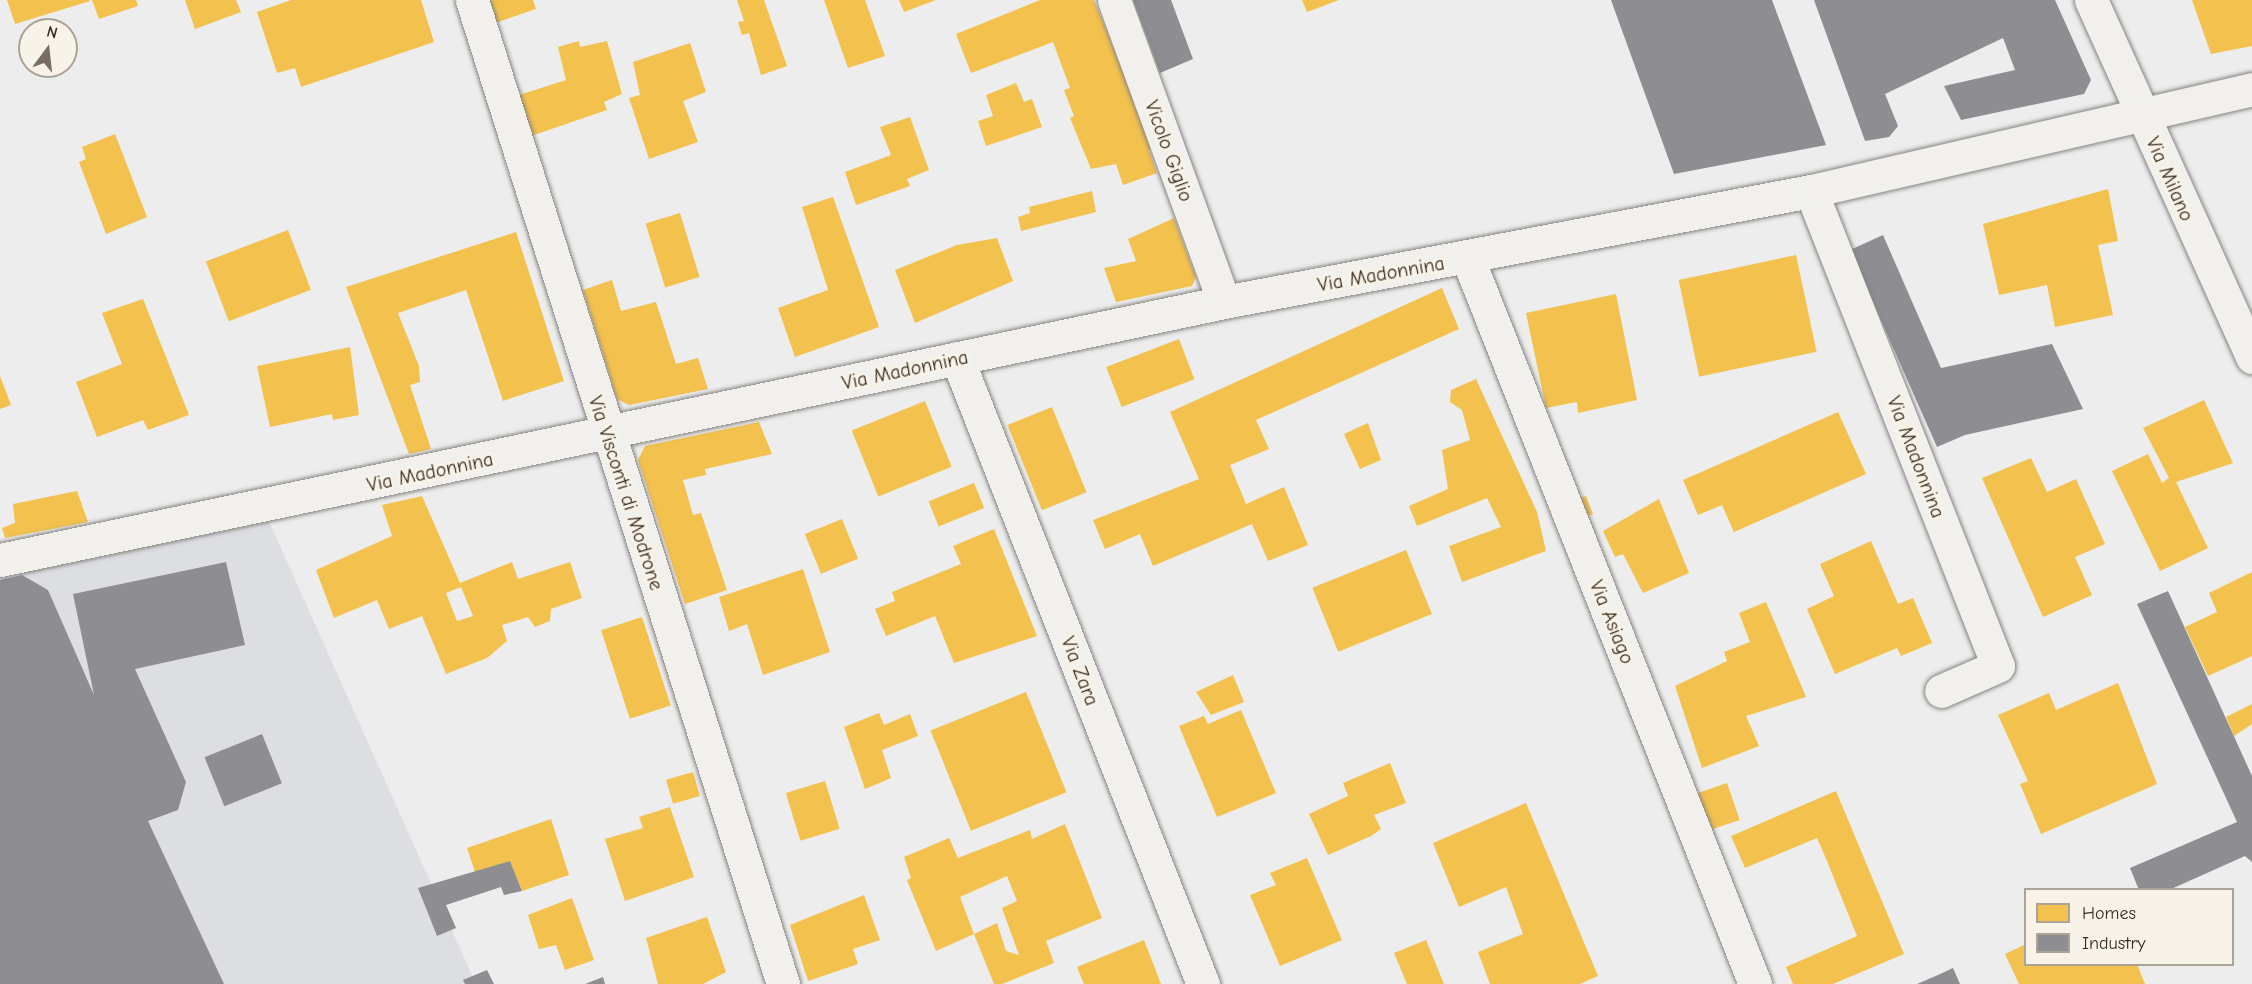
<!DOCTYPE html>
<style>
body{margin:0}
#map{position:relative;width:2252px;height:984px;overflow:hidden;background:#ededed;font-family:"Comic Neue",sans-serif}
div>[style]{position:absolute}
.built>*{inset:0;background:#dcdee2}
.homes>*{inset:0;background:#f2c14e;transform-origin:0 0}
.industry>*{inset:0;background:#8d8d92;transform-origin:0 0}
.roads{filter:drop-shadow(0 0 2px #868380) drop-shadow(0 0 2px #868380)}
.minor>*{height:33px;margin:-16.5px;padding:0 16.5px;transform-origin:16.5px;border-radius:16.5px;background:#f1f0ed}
span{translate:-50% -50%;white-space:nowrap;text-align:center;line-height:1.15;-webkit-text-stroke:6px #f7f3e8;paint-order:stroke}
.street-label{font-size:20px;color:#3b2a1e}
.legend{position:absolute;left:2024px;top:888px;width:210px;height:78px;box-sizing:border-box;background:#f7f3e8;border:2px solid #aca397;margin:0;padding:8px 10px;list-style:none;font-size:18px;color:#3b2a1e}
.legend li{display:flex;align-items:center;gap:12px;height:30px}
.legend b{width:30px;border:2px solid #aca397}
.north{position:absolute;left:18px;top:18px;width:60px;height:60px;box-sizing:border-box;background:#f7f3e8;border:2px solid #aca397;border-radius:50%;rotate:15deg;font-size:16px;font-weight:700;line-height:24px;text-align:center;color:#3b2a1e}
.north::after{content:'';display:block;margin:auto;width:21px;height:27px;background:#796e66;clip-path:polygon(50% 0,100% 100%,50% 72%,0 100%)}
</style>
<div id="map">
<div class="built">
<div style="clip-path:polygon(268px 519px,476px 984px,0 984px,0 571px)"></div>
</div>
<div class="homes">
<div style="clip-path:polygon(7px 0,89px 0,90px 1px,15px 24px)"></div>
<div style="clip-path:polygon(92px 0,136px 0,138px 6px,99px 19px)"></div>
<div style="clip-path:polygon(185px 0,236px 0,241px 12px,195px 29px)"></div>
<div style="clip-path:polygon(291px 0,421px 0,434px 42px,301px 87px,295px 68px,277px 73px,257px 12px)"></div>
<div style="clip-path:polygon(487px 0,533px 0,536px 9px,495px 23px)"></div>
<div style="clip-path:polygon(737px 0,764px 0,787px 66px,761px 75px,749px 33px,742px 35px,738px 22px,744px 21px)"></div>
<div style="clip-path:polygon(824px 0,865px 0,885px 56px,848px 68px)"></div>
<div style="clip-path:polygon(899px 0,936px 0,904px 12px)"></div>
<div style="clip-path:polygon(1040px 0,1094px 0,1154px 148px,1149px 150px,1157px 173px,1123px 185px,1116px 164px,1091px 169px,1070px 118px,1074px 116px,1064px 90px,1070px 88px,1053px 42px,971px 73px,956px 34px)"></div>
<div style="clip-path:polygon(1302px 0,1339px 0,1307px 12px)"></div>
<div style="clip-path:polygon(2192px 0,2252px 0,2252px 46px,2211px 54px)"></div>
<div style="clip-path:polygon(579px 41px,580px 47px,607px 41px,622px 94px,604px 102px,607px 110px,531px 136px,519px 95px,566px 80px,558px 47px)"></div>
<div style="clip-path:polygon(690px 43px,706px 92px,683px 101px,698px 142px,649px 159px,629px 98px,640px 95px,633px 62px)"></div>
<div style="clip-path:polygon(1016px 83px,1024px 102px,1032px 99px,1042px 127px,986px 146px,978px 121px,993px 116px,986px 95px)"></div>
<div style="clip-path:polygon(910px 117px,929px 170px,907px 179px,910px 186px,856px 205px,845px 172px,891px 155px,880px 127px)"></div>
<div style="clip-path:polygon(115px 134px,147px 217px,106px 234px,79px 162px,86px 159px,82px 147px)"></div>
<div style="clip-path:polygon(2108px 189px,2118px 241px,2098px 245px,2113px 315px,2055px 327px,2047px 285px,1999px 295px,1983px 224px)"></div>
<div style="clip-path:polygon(1092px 191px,1096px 212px,1021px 231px,1018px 217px,1030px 213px,1029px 207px)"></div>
<div style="clip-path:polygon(833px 197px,879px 327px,795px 357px,778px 308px,828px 290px,802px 207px)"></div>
<div style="left:680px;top:213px;width:67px;height:36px;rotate:73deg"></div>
<div style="clip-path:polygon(1174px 218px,1196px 277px,1192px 286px,1116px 302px,1104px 268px,1136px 261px,1128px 239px)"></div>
<div style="left:288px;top:230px;width:64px;height:88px;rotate:69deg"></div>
<div style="clip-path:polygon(516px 232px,564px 381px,503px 401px,466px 290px,398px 313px,419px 366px,420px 382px,410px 385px,431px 449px,409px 454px,346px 287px)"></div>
<div style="clip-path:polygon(997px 238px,1013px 281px,915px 323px,895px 270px,957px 245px)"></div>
<div style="left:1796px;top:255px;width:99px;height:120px;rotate:78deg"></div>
<div style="clip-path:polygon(612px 280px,621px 311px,656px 302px,676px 364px,698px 358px,708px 389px,629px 405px,617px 399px,583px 290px)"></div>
<div style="clip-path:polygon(1442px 288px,1459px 329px,1256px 420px,1269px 449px,1230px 465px,1246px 504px,1284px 487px,1308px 545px,1268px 561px,1252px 524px,1153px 566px,1140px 534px,1105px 549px,1093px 520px,1199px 479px,1170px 412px)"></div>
<div style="clip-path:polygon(1616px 294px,1637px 400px,1578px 413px,1577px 402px,1546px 408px,1526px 313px)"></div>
<div style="clip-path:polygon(143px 299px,189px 415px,148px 430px,143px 420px,97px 437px,76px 382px,122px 364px,102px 313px)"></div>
<div style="left:1179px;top:339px;width:43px;height:78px;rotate:69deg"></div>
<div style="clip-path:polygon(350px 347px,359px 415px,333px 420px,332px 414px,270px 427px,257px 366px)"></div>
<div style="clip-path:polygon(0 376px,11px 405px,0 409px)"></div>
<div style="clip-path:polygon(1476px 379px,1537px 512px,1546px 551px,1462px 582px,1449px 546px,1501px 527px,1487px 498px,1417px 526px,1409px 506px,1448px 489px,1442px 450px,1470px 440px,1462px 410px,1450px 402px,1451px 390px)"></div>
<div style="clip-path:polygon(2204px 400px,2233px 463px,2176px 482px,2208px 548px,2160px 571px,2112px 471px,2148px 454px,2162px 483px,2169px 478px,2143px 428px)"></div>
<div style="left:925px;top:401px;width:71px;height:79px;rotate:68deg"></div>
<div style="left:1052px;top:407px;width:92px;height:48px;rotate:68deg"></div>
<div style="clip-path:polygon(1838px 412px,1866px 474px,1734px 532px,1722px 505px,1698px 515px,1683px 480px)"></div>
<div style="clip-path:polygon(759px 422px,772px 454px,705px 469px,706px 475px,683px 480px,693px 515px,701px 513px,727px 590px,685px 604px,638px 460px,645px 446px)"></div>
<div style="clip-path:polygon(1368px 423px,1381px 460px,1360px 469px,1344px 434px)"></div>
<div style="clip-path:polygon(2031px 458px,2047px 492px,2076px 479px,2105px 544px,2075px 557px,2092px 595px,2043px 617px,1982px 478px)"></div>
<div style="left:974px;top:483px;width:27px;height:49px;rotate:68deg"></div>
<div style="clip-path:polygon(77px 491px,88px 522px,5px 538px,2px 528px,15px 523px,13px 504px)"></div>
<div style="clip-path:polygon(evenodd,422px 496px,460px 583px,512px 562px,518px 579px,570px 562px,582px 598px,551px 609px,550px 621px,535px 627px,528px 617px,502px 625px,507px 641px,487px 658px,446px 674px,422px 616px,389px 629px,377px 600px,334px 618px,316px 570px,392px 536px,382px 505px,422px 496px,461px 587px,473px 616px,457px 621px,446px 593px,461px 587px)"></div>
<div style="clip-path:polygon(1586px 496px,1593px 514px,1580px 520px,1571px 501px)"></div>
<div style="clip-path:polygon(1659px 499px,1689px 573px,1643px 593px,1623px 554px,1615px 557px,1603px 531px)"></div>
<div style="left:842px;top:519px;width:43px;height:40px;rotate:68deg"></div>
<div style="clip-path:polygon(994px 529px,1037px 636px,954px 663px,935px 616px,886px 636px,875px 609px,895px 601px,892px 592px,961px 564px,953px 546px)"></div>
<div style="clip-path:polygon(1871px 541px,1898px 604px,1913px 598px,1932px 643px,1901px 656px,1897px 648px,1835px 674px,1807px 609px,1834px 596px,1820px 564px)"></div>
<div style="left:1406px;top:550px;width:69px;height:101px;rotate:68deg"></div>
<div style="clip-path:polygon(803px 569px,830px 652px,763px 675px,747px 624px,729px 631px,719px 597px)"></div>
<div style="clip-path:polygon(2252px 572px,2252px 656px,2208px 676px,2185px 627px,2217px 612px,2209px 593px)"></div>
<div style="clip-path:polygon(1766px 602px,1806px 697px,1746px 716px,1759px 746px,1702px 768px,1675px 686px,1727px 661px,1724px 652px,1750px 642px,1739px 613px)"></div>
<div style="left:642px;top:617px;width:93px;height:43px;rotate:72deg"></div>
<div style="clip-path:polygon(1233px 675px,1244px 702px,1211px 715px,1196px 692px)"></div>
<div style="clip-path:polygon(2118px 683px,2157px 784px,2041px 834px,2020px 784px,2028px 781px,1998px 715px,2049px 693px,2056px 710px)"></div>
<div style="left:1026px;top:692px;width:108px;height:103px;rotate:68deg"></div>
<div style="clip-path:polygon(2252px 704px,2252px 724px,2234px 736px,2226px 717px)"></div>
<div style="clip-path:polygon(1241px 710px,1276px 793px,1217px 817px,1179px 726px,1204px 716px,1208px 724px)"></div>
<div style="clip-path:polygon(879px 713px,884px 725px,910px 714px,918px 736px,882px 750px,891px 778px,865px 789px,844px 727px)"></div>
<div style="clip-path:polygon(1390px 763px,1406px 803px,1374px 815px,1381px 829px,1371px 836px,1328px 855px,1309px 814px,1348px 796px,1343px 783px)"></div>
<div style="left:693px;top:772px;width:25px;height:28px;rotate:74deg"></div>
<div style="left:825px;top:781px;width:50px;height:41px;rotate:73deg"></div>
<div style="left:1727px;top:783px;width:39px;height:33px;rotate:71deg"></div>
<div style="clip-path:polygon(1836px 791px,1904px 954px,1833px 984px,1793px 984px,1786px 967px,1857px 936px,1827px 861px,1817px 838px,1745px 868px,1731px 836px)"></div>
<div style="clip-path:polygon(1526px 803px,1598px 976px,1580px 984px,1490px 984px,1478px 952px,1523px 934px,1506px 887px,1459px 907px,1433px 843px)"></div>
<div style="clip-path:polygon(670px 807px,694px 877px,625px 901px,605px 839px,643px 828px,639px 817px)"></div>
<div style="clip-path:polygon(551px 819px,569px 875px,522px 891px,510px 861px,475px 872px,467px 848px)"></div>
<div style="clip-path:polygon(evenodd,1065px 824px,1102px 918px,1046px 941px,1054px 963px,1002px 984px,994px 984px,974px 934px,936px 951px,907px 880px,911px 878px,904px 857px,949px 838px,958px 858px,1030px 830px,1032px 839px,1065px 824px,1007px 876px,1017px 901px,1002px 908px,1019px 955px,1006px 951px,997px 923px,974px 934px,960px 897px,1007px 876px)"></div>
<div style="clip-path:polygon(1307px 858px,1342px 940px,1280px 966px,1250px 895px,1276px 885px,1270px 873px)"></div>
<div style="clip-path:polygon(864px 895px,880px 940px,853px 949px,858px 964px,808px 981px,790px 925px)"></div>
<div style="clip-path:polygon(572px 898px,594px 960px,565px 970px,556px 945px,539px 949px,528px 915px)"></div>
<div style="clip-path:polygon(707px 917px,726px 972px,703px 984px,658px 984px,646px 938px)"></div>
<div style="clip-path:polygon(1144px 940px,1161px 984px,1084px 984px,1077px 967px)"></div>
<div style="clip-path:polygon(1426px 940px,1444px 984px,1407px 984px,1394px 953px)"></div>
<div style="clip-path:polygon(2026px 944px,2026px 964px,2137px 964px,2145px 984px,2019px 984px,2005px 954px)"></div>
</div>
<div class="industry">
<div style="clip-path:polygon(1133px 0,1171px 0,1193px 59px,1160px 73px)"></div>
<div style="clip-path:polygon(1611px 0,1772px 0,1826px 145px,1674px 174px)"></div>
<div style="clip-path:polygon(1814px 0,2055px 0,2091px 80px,2084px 94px,1961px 120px,1944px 86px,2015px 70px,2003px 38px,1885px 94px,1898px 126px,1889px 137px,1865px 141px)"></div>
<div style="clip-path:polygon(1883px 235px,1941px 368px,2052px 344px,2083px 409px,1965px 435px,1937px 447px,1850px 250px)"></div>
<div style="clip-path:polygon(226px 562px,245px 645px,135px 669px,186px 782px,178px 810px,148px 821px,224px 984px,0 984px,0 580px,22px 575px,48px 590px,94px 695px,73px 594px)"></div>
<div style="clip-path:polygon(2168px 591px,2252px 776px,2252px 862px,2245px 856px,2169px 890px,2139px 890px,2130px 868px,2237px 822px,2137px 604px)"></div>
<div style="left:262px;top:734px;width:53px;height:62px;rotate:68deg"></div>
<div style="clip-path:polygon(510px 861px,522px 891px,504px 895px,501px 887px,446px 905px,456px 928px,437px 936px,418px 888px)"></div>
<div style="clip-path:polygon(1953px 968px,1960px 984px,1917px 984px,1938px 975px)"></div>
<div style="clip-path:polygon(487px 970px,494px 984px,465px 984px,463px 980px)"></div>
<div style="clip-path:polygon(603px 977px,605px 984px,585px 984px)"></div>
</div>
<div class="roads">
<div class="minor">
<div style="left:472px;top:0;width:1032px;rotate:72.46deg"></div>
<div style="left:1114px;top:0;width:321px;rotate:70deg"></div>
<div style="left:2091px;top:0;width:392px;rotate:65.7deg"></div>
<div style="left:1811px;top:191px;width:510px;rotate:68.51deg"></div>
<div style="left:1998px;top:666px;width:62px;rotate:156.3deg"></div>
<div style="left:1468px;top:259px;width:780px;rotate:68.4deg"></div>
<div style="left:957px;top:358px;width:673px;rotate:68.55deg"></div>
<div style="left:0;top:560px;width:1251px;rotate:-11.9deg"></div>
<div style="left:1224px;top:302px;width:597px;rotate:-10.71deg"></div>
<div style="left:1811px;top:191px;width:453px;rotate:-13deg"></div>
</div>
</div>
<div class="street-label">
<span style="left:1169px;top:151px;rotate:70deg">Vicolo Giglio</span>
<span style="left:2170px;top:179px;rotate:66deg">Via Milano</span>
<span style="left:1381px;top:274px;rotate:-10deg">Via Madonnina</span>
<span style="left:905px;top:370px;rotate:-12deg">Via Madonnina</span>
<span style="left:1916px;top:457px;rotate:69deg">Via Madonnina</span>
<span style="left:430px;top:472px;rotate:-12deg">Via Madonnina</span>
<span style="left:626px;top:493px;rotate:72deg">Via Visconti di Modrone</span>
<span style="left:1612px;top:622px;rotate:68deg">Via Asiago</span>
<span style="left:1080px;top:671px;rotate:69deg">Via Zara</span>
</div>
<ul class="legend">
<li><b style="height:16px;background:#f2c14e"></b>Homes</li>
<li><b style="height:16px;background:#8d8d92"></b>Industry</li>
</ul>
<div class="north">N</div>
</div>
